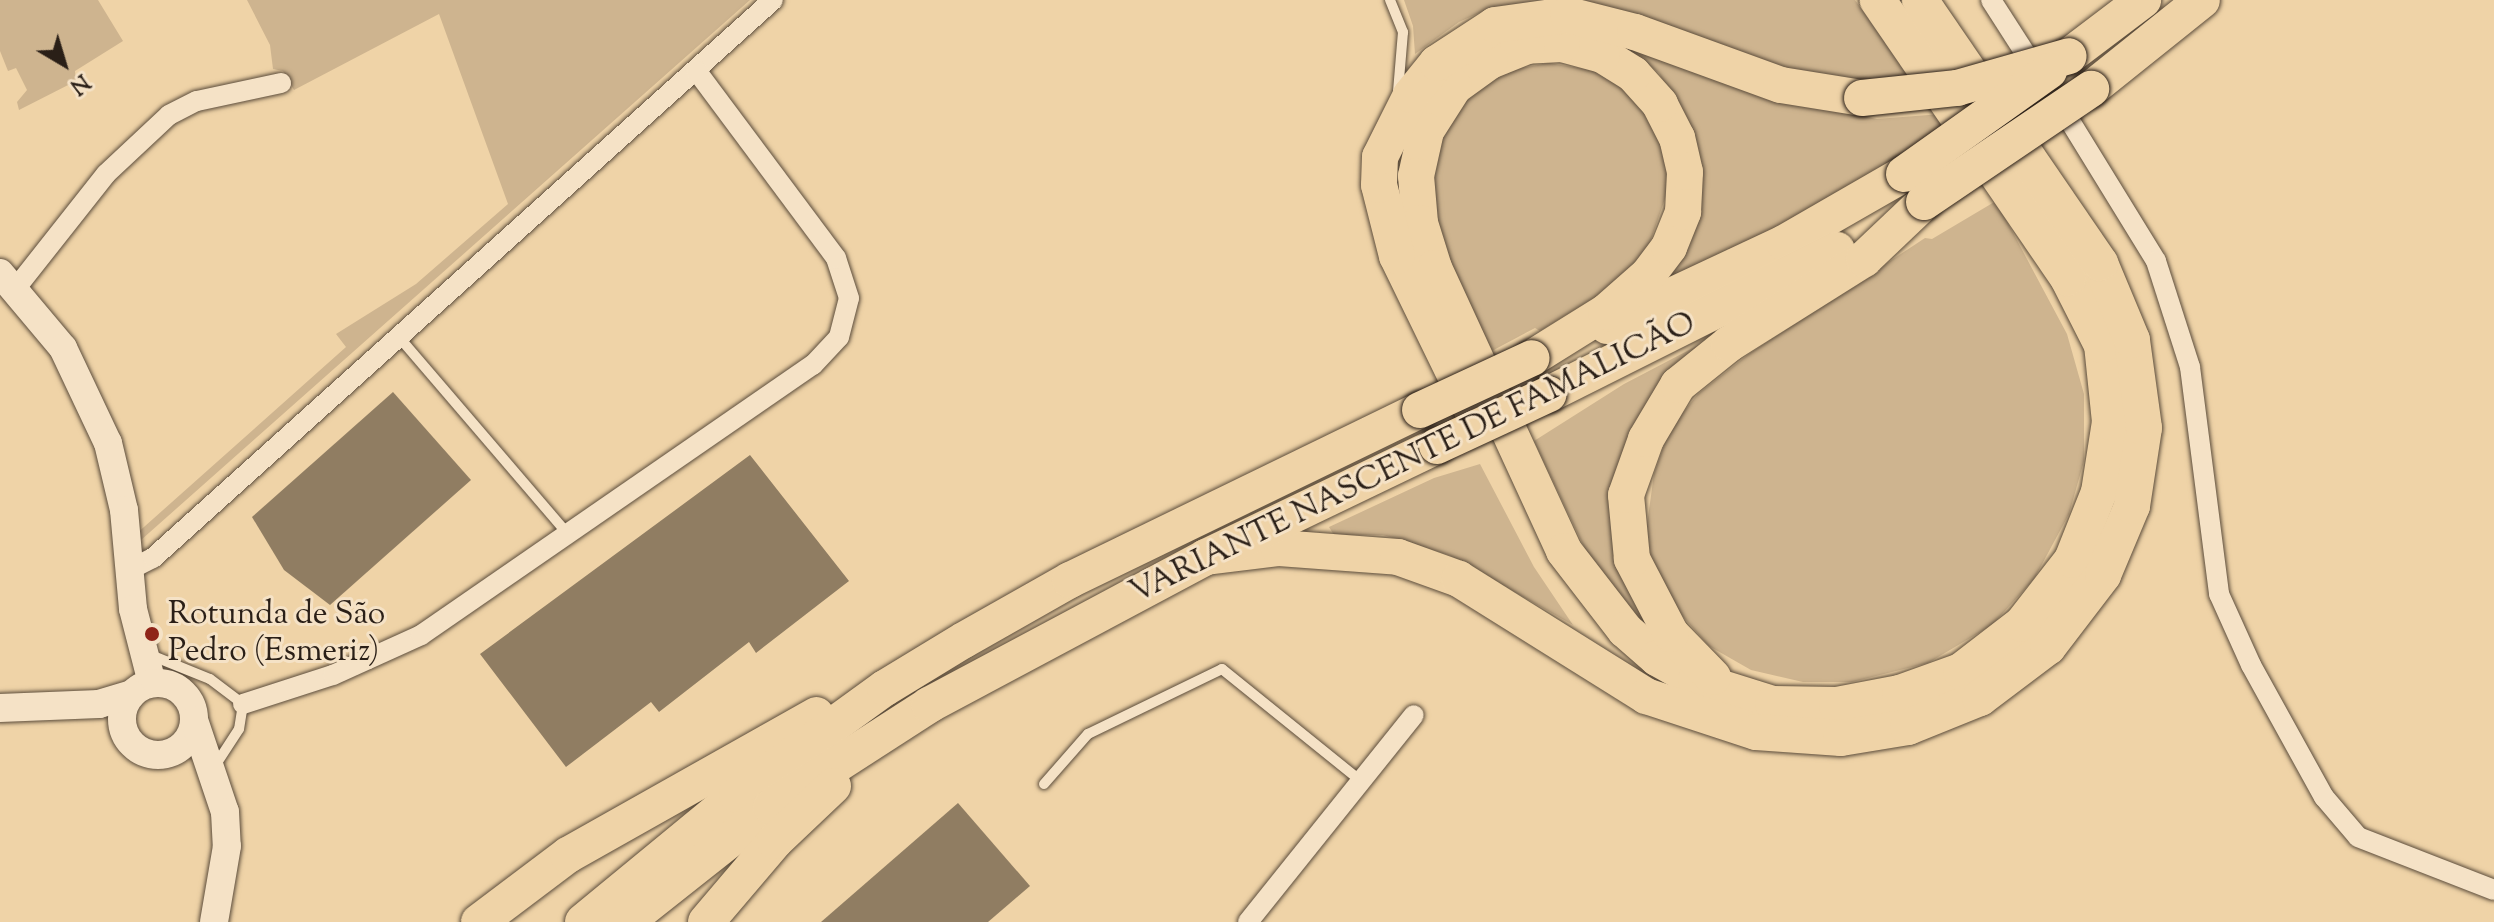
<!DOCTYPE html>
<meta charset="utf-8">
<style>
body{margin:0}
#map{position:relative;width:2494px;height:922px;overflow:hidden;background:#efd3a7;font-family:"Sorts Mill Goudy",serif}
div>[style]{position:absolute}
.green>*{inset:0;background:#ceb48f}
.building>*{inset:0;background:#907d62}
.roads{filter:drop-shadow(0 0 2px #5b4c3b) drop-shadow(0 0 2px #5b4c3b)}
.lane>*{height:10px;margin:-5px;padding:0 5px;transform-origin:5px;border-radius:5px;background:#f5e2c6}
.street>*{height:20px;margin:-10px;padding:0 10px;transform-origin:10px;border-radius:10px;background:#f5e2c6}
.secondary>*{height:28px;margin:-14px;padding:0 14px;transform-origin:14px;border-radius:14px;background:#f5e2c6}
.secondary>.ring{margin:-14px;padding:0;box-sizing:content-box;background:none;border:28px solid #f5e2c6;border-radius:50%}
.highway>*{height:36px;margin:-18px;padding:0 18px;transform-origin:18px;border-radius:18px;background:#efd3a7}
.bridges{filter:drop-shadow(0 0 2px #2a1f17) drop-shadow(0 0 2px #2a1f17)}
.highway-bridge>*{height:36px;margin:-18px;padding:0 18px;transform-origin:18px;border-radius:18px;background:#efd3a7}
.dots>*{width:22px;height:22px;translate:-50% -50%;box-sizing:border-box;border:4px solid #f5e2c6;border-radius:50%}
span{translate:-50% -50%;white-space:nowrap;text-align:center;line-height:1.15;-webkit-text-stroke:6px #f5e2c6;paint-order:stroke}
.street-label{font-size:32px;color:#2a1f17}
.poi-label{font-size:32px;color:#2a1f17}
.left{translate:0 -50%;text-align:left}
.north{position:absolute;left:24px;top:24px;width:80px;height:80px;-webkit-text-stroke:6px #f5e2c6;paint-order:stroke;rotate:142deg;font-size:22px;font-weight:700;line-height:32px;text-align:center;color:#2a1f17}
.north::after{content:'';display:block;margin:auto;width:28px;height:36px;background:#2a1f17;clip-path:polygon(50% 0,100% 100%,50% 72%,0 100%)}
</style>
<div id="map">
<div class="green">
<div style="clip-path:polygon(0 0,98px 0,123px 41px,75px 71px,76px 81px,19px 110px,17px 102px,27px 90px,16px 68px,8px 71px,0 51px)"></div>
<div style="clip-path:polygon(247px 0,750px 0,141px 540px,135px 535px,346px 347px,336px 334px,416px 284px,508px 204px,439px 14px,294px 90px,283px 71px,273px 69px,270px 45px)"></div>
<div style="clip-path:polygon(1404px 0,1855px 0,1909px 76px,1851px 81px,1490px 8px,1459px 22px,1415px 54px,1413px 26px)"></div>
<div style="clip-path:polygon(1587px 35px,1826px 109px,1877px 119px,1941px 114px,1947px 125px,1868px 179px,1665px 284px,1696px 143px,1659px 73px,1631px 51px)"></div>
<div style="clip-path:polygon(1549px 63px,1591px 70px,1624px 87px,1648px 114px,1666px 151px,1668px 190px,1647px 251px,1615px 285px,1540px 331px,1535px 328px,1490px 352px,1458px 293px,1436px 219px,1433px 176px,1442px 131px,1461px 106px,1483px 85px,1515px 69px)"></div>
<div style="clip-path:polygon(1996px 201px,2067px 334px,2084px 394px,2084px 461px,2069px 514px,2034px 579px,1992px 625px,1928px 663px,1852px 682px,1803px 682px,1751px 670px,1709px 646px,1677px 610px,1655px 574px,1646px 532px,1654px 474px,1669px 430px,1698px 394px,1749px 354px,1925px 238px,1932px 239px)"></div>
<div style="clip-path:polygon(1777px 304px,1630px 438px,1651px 635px,1587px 553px,1534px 441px,1624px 384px)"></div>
<div style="clip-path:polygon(1480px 464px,1534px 567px,1573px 625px,1449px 555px,1383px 535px,1334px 535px,1329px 527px,1434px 478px)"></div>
</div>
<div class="building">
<div style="clip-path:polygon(393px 392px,471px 480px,330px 605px,284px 570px,252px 517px)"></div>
<div style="clip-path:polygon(750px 455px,849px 581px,756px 653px,749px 642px,659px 712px,651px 702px,566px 767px,480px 654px)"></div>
<div style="clip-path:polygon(958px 803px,1030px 886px,988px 922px,821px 922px)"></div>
</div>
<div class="roads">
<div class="lane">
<div style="left:1390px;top:0;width:35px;rotate:68deg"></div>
<div style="left:1403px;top:32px;width:59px;rotate:94.8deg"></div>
<div style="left:399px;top:337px;width:260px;rotate:49.4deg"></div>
<div style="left:153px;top:656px;width:61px;rotate:22deg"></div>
<div style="left:210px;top:679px;width:41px;rotate:37.1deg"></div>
<div style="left:243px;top:704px;width:25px;rotate:99deg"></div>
<div style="left:239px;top:729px;width:44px;rotate:123deg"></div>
<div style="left:1044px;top:784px;width:67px;rotate:-48.7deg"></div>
<div style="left:1088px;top:734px;width:149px;rotate:-25.9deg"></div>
<div style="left:1222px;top:669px;width:179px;rotate:38.9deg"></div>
</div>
<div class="street">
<div style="left:1991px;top:0;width:83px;rotate:57.3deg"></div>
<div style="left:2057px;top:100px;width:189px;rotate:58.4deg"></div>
<div style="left:2156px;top:261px;width:111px;rotate:72.2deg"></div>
<div style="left:2190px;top:367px;width:229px;rotate:82.7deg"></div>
<div style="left:2219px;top:594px;width:78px;rotate:65.7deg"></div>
<div style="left:2251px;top:665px;width:151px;rotate:61.1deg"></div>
<div style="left:2324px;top:797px;width:52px;rotate:49.6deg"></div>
<div style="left:2358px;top:837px;width:146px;rotate:21.3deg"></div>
<div style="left:16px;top:288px;width:145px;rotate:-51.7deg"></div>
<div style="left:106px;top:174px;width:86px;rotate:-43.1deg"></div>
<div style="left:169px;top:115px;width:31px;rotate:-27deg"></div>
<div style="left:197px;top:101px;width:86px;rotate:-12.1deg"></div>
<div style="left:127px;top:571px;width:29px;rotate:-27deg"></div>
<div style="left:153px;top:558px;width:834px;rotate:-41.99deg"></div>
<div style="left:243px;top:704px;width:95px;rotate:-17.9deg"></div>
<div style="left:333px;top:675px;width:97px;rotate:-24.4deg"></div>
<div style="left:421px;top:635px;width:476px;rotate:-34.6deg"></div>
<div style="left:813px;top:365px;width:38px;rotate:-47deg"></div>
<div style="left:839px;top:337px;width:40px;rotate:-75.6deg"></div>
<div style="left:849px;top:298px;width:42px;rotate:-108deg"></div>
<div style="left:836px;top:258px;width:234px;rotate:-126.7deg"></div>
<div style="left:1248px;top:922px;width:265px;rotate:-51.3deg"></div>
</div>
<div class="secondary">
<div style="left:0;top:273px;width:98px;rotate:50deg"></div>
<div style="left:63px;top:348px;width:105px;rotate:64.7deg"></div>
<div style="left:108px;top:443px;width:69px;rotate:76.6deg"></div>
<div style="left:124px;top:510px;width:99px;rotate:84.8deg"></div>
<div style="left:133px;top:609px;width:76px;rotate:75.6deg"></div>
<div class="ring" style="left:122px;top:683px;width:44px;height:44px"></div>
<div style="left:0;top:708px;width:99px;rotate:-2.3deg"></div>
<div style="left:99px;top:704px;width:34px;rotate:-17deg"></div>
<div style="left:194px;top:720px;width:97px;rotate:71.4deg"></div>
<div style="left:225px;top:812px;width:34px;rotate:87deg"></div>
<div style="left:227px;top:846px;width:77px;rotate:99.7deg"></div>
</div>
<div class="highway">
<div style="left:2069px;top:56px;width:93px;rotate:-37.1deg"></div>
<div style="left:2091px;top:89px;width:142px;rotate:-38.7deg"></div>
<div style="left:1607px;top:326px;width:195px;rotate:-25.1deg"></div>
<div style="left:1784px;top:243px;width:138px;rotate:-29.9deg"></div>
<div style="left:1532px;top:358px;width:87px;rotate:-31.9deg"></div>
<div style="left:1606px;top:312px;width:56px;rotate:-41.4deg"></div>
<div style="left:1648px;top:275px;width:35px;rotate:-53deg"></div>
<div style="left:1669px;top:247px;width:38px;rotate:-68deg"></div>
<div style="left:1683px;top:212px;width:40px;rotate:-87.1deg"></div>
<div style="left:1685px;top:172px;width:35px;rotate:-103deg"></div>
<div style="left:1677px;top:138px;width:38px;rotate:-117deg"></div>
<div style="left:1660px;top:104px;width:40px;rotate:-132deg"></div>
<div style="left:1633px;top:74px;width:36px;rotate:-148deg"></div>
<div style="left:1602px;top:55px;width:41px;rotate:-164.6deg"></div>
<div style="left:1562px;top:44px;width:35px;rotate:177deg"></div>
<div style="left:1527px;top:46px;width:40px;rotate:158deg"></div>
<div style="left:1490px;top:61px;width:44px;rotate:144.2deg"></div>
<div style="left:1454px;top:87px;width:52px;rotate:122.5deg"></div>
<div style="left:1426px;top:131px;width:46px;rotate:102.5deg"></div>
<div style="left:1416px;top:176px;width:47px;rotate:85.1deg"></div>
<div style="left:1420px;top:223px;width:47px;rotate:72.7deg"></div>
<div style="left:1434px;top:268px;width:311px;rotate:65.3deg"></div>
<div style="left:1564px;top:551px;width:100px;rotate:52.3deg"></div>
<div style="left:1625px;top:630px;width:43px;rotate:41.2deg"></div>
<div style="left:1657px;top:658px;width:45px;rotate:29.4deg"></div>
<div style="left:1696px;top:680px;width:81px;rotate:17.3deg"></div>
<div style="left:1773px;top:704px;width:64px;rotate:0.9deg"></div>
<div style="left:1837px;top:705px;width:64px;rotate:-10.8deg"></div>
<div style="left:1900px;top:693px;width:65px;rotate:-19.8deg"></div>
<div style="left:1961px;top:671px;width:77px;rotate:-37.6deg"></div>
<div style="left:2022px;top:624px;width:81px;rotate:-52deg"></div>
<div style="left:2072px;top:560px;width:73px;rotate:-68.3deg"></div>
<div style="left:2099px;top:492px;width:71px;rotate:-81.1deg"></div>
<div style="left:2110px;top:422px;width:77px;rotate:-95.9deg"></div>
<div style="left:2102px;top:345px;width:75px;rotate:-116.9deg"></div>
<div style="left:2068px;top:278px;width:337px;rotate:-124.4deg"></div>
<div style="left:1549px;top:394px;width:322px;rotate:-26.6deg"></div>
<div style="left:1476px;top:418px;width:180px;rotate:-116deg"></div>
<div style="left:1397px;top:256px;width:73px;rotate:-104.2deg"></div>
<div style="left:1379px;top:185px;width:28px;rotate:-88deg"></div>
<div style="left:1380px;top:157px;width:69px;rotate:-63.4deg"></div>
<div style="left:1411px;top:95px;width:41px;rotate:-50.9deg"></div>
<div style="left:1437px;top:63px;width:69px;rotate:-33.2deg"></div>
<div style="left:1495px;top:25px;width:74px;rotate:-7.8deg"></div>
<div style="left:1568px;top:15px;width:69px;rotate:14.2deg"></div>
<div style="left:1635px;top:32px;width:155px;rotate:20deg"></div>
<div style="left:1781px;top:85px;width:82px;rotate:9.1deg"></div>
<div style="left:1206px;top:557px;width:74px;rotate:-7deg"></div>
<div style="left:1279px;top:548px;width:119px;rotate:4.3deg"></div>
<div style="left:1398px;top:557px;width:65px;rotate:19.8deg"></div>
<div style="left:1459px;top:579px;width:221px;rotate:32deg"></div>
<div style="left:1646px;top:696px;width:116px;rotate:18.1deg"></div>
<div style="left:1756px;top:732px;width:85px;rotate:4deg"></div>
<div style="left:1841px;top:738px;width:68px;rotate:-9.3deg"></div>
<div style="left:1908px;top:727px;width:78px;rotate:-21.9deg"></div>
<div style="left:1980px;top:698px;width:85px;rotate:-36.9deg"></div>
<div style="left:2048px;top:647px;width:91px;rotate:-52.6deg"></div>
<div style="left:2103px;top:575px;width:75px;rotate:-67.2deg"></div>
<div style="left:2132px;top:506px;width:79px;rotate:-81.3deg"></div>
<div style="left:2144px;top:428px;width:89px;rotate:-97.8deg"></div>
<div style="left:2132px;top:340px;width:83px;rotate:-112.6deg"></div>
<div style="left:2100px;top:263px;width:319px;rotate:-124.4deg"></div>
<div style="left:1713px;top:677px;width:60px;rotate:-134.3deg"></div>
<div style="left:1671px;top:634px;width:85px;rotate:-117.5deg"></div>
<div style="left:1632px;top:559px;width:64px;rotate:-95.4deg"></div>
<div style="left:1626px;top:495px;width:59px;rotate:-70.3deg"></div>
<div style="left:1646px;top:439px;width:63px;rotate:-59.3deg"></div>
<div style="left:1678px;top:385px;width:65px;rotate:-38.8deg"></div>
<div style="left:1729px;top:344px;width:160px;rotate:-32.2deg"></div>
<div style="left:1864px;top:259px;width:83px;rotate:-43.5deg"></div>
<div style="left:479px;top:922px;width:111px;rotate:-37deg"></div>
<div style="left:568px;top:855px;width:285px;rotate:-29.4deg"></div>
<div style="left:583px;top:922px;width:200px;rotate:-39.5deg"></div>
<div style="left:737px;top:795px;width:183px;rotate:-35.9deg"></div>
<div style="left:885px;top:688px;width:92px;rotate:-31.3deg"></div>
<div style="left:964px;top:640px;width:122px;rotate:-29.5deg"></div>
<div style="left:1070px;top:580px;width:389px;rotate:-25.9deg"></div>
<div style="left:626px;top:922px;width:185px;rotate:-38.4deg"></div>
<div style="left:771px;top:807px;width:188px;rotate:-32.8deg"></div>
<div style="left:929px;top:705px;width:314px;rotate:-28.1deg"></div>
<div style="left:1206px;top:557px;width:256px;rotate:-25.7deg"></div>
<div style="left:706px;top:922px;width:106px;rotate:-49.6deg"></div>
<div style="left:775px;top:841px;width:80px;rotate:-43.5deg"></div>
</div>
</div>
<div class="bridges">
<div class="highway-bridge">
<div style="left:1862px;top:98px;width:96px;rotate:-6deg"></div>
<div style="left:1957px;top:88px;width:116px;rotate:-15.9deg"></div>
<div style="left:1904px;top:174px;width:178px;rotate:-35.4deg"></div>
<div style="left:1924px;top:202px;width:202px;rotate:-34.1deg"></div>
<div style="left:1420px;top:410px;width:123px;rotate:-24.9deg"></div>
<div style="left:1437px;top:446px;width:123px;rotate:-24.9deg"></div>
</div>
</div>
<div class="dots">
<div style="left:152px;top:634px;background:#8f2418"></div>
</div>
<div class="street-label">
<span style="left:1413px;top:459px;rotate:-26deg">VARIANTE NASCENTE DE FAMALICÃO</span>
</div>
<div class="poi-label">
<span class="left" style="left:168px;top:634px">Rotunda de São<br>Pedro (Esmeriz)</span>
</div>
<div class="north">N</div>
</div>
